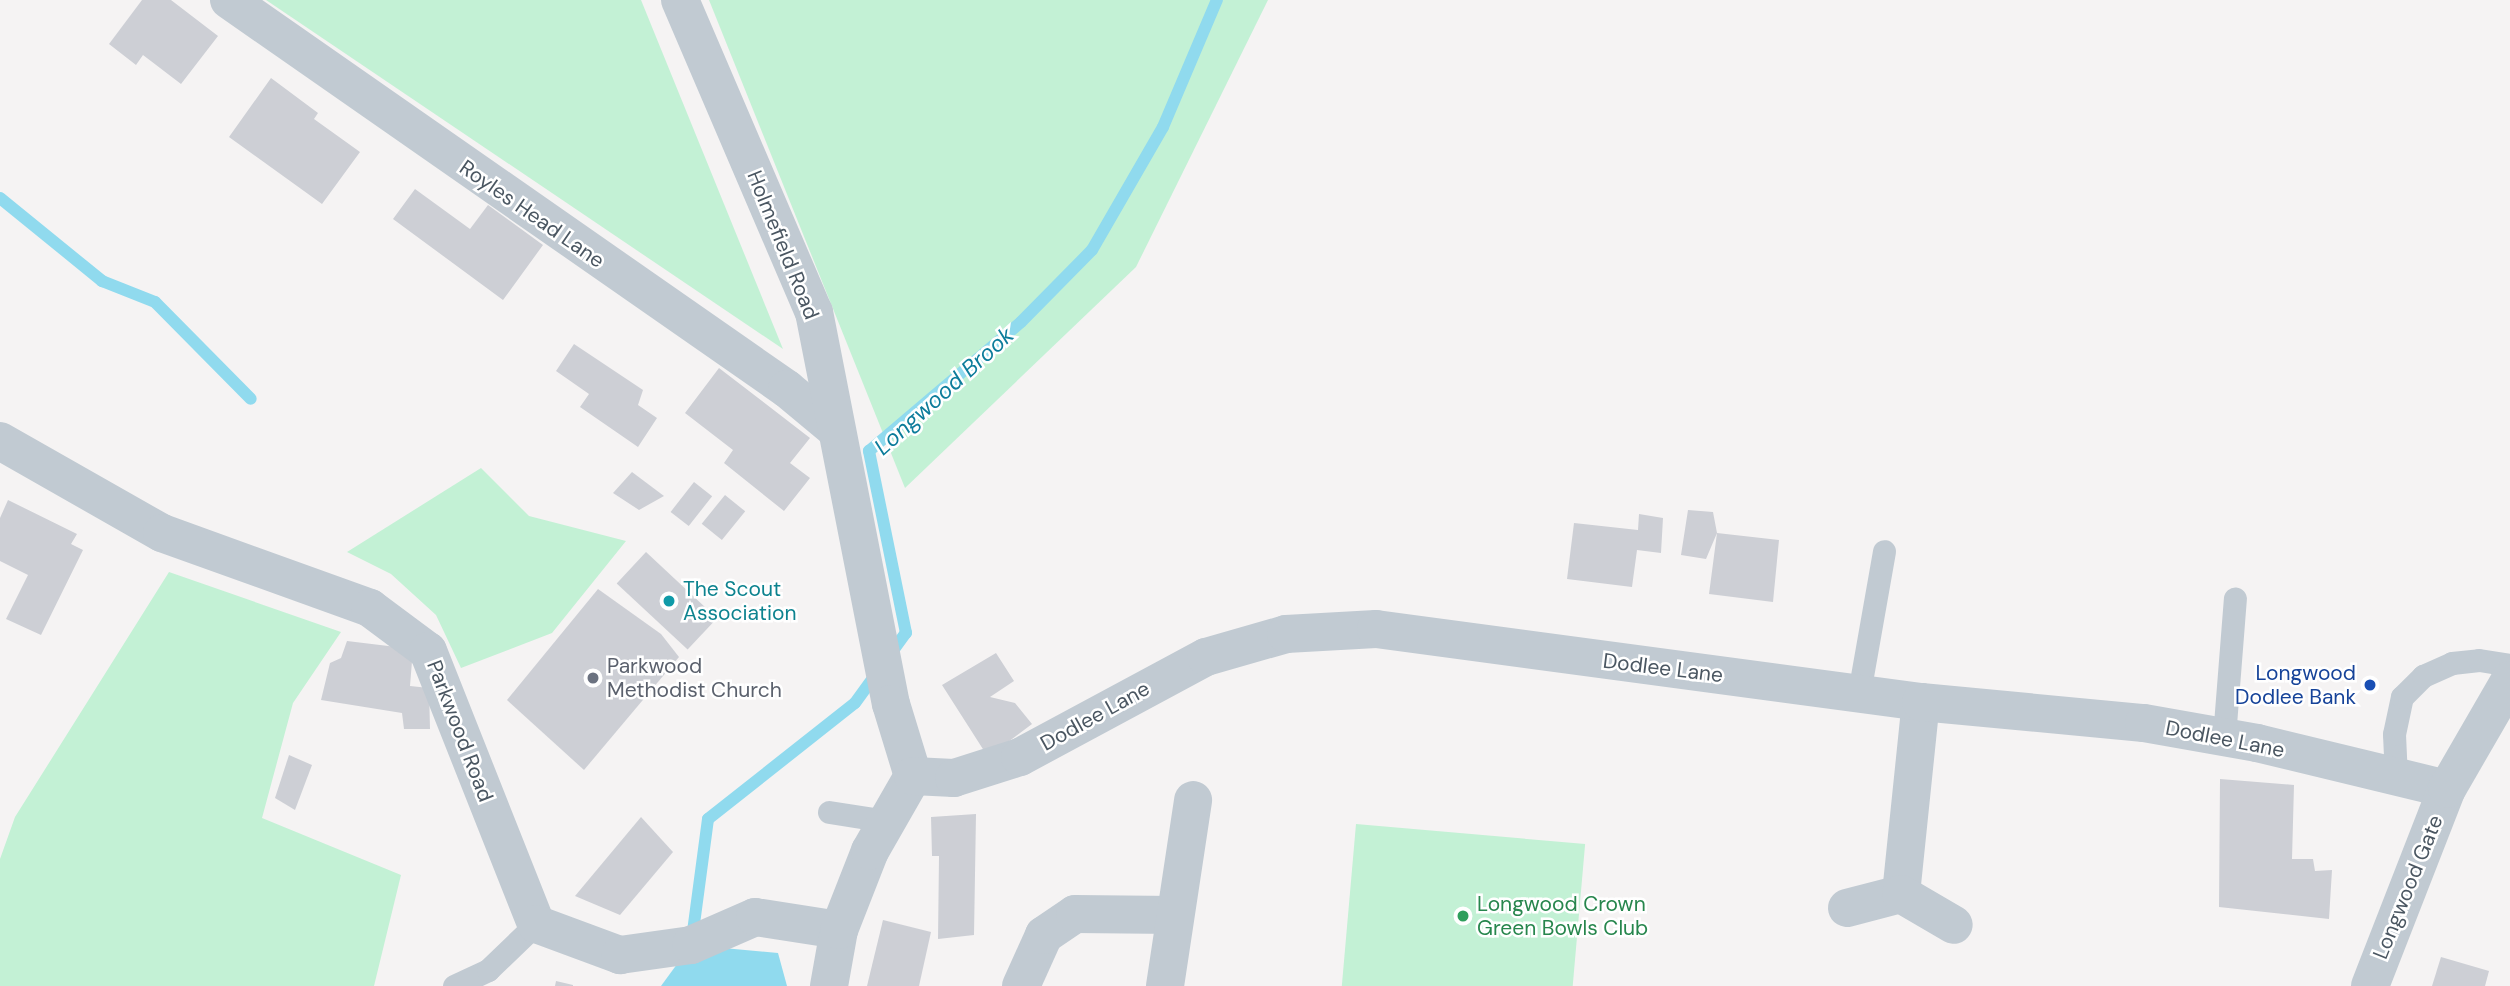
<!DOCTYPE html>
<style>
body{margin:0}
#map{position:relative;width:2510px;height:986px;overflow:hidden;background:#f5f3f3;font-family:"DM Sans",sans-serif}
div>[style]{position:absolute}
.green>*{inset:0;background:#c3f1d5;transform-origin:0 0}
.water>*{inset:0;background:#90daee}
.stream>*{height:12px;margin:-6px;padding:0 6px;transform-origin:6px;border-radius:6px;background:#90daee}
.building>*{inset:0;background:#cdcfd5;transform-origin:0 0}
.service>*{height:23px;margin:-11.5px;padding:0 11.5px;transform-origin:11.5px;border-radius:11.5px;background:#c1cad2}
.minor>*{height:38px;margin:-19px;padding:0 19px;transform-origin:19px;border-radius:19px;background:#c1cad2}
.tertiary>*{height:38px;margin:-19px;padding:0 19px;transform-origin:19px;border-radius:19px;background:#c1cad2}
.dots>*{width:19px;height:19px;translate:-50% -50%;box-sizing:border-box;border:4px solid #fff;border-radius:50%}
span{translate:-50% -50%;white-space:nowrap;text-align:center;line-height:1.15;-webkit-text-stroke:5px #fff;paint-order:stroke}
.street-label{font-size:21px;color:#4a5661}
.culture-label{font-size:21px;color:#0d838f}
.left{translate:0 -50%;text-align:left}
.worship-label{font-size:21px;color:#5b616d}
.transit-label{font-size:21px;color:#164399}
.right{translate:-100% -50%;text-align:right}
.leisure-label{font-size:21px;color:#27864d}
.water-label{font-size:23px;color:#0c7c9b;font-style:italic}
</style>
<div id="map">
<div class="green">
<div style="clip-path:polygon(266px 0,641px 0,783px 349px)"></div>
<div style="clip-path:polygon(709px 0,1268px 0,1136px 267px,905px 488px)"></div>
<div style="clip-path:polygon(481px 468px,529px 516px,626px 541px,552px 633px,461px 668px,436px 615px,391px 574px,347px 552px)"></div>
<div style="clip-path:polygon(169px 572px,341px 632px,293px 703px,262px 818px,401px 875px,374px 986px,0 986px,0 859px,15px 817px)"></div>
<div style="left:1356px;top:824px;width:230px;height:163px;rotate:5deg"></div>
</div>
<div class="water">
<div style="clip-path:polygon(691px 945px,778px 953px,787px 986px,661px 986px)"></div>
</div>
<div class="stream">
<div style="left:0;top:198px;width:132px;rotate:39.1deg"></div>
<div style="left:102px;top:281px;width:57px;rotate:21.6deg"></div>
<div style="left:155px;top:302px;width:136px;rotate:45.3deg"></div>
<div style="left:889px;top:656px;width:29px;rotate:-54deg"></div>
<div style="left:906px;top:633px;width:186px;rotate:-101.5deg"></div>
<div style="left:869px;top:451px;width:199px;rotate:-40.3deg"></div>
<div style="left:1021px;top:322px;width:101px;rotate:-45.4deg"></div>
<div style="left:1092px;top:250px;width:142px;rotate:-60deg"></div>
<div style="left:1163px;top:127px;width:138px;rotate:-67deg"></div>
<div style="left:692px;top:939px;width:121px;rotate:-82.4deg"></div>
<div style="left:708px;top:819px;width:187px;rotate:-38.3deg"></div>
<div style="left:855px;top:703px;width:37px;rotate:-54deg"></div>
</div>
<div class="building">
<div style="clip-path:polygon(142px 0,171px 0,218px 36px,181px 84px,143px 55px,136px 65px,109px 44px)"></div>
<div style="clip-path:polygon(271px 78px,318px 113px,314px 119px,360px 152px,322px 204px,229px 137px)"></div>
<div style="clip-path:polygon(415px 189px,470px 229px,488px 205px,543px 245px,503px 300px,393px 219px)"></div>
<div style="clip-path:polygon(574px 344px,643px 390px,638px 405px,657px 418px,638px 447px,580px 407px,589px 394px,556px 371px)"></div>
<div style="clip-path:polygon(719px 368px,810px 438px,790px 463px,810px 478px,784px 511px,724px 463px,733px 450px,685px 413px)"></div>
<div style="clip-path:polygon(632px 472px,664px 496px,639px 510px,613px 493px)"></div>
<div style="left:694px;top:482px;width:23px;height:38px;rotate:38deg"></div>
<div style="left:725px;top:495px;width:26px;height:37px;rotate:39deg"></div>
<div style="clip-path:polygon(8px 500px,77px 534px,71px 544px,83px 550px,41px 635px,6px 619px,28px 575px,0 561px,0 518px)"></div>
<div style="clip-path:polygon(1688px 510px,1713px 512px,1717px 533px,1779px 540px,1773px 602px,1709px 594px,1717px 533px,1706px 559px,1681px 555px)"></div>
<div style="clip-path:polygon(1639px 514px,1663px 518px,1661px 553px,1637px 550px,1632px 587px,1567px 579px,1574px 523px,1638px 530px)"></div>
<div style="left:646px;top:552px;width:97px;height:43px;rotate:43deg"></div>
<div style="clip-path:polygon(598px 589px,661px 634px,679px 657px,584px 770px,507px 700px)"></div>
<div style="clip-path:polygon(347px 641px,413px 649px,410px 686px,429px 688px,430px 729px,404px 729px,402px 713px,321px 700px,330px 663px,341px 658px)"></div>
<div style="clip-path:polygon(996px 653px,1014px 681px,990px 697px,1015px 703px,1032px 724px,988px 757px,942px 685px)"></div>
<div style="clip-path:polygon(289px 755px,312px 765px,295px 810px,275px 798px)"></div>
<div style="clip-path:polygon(2220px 779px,2294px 785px,2292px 859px,2313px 859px,2315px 871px,2332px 870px,2329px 919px,2219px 907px)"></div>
<div style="clip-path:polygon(976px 814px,974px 935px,938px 939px,939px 856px,932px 856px,931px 817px)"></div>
<div style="clip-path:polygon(641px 817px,673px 852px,620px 915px,575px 896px)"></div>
<div style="clip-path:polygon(883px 920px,931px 932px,919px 986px,867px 986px)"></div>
<div style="clip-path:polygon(2441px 957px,2489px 971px,2485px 986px,2432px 986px)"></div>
<div style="clip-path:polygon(556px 981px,573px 985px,573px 986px,555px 986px)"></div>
</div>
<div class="service">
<div style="left:1859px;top:693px;width:144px;rotate:-80deg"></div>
<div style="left:2224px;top:737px;width:139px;rotate:-85.5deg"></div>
<div style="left:2396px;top:778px;width:44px;rotate:-92.6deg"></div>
<div style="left:2394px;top:734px;width:38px;rotate:-78deg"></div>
<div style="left:2402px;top:697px;width:30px;rotate:-45deg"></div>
<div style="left:2423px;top:676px;width:32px;rotate:-24deg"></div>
<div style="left:2452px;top:663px;width:27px;rotate:-6deg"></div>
<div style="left:2479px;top:660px;width:31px;rotate:9deg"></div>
<div style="left:829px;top:812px;width:59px;rotate:8.8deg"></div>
<div style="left:454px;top:986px;width:38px;rotate:-25deg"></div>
<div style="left:488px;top:970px;width:66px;rotate:-43.8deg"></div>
</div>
<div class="minor">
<div style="left:229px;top:0;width:680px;rotate:34.88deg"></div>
<div style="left:787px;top:389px;width:61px;rotate:39.7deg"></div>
<div style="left:680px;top:0;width:340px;rotate:66.8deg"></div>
<div style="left:814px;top:312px;width:399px;rotate:78.9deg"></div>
<div style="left:891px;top:704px;width:75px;rotate:73deg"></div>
<div style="left:0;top:441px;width:186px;rotate:29.6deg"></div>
<div style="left:162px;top:533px;width:221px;rotate:19.8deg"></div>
<div style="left:370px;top:608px;width:72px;rotate:36.6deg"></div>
<div style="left:428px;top:651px;width:294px;rotate:68.4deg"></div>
<div style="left:536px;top:924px;width:90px;rotate:20.3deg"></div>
<div style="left:620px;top:955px;width:72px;rotate:-8deg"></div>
<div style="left:691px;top:945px;width:70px;rotate:-23.6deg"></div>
<div style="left:755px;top:917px;width:85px;rotate:8.8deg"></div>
<div style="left:1901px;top:894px;width:193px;rotate:-84.1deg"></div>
<div style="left:1847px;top:908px;width:56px;rotate:-14.5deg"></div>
<div style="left:1901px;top:894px;width:61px;rotate:30.3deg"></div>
<div style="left:829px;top:986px;width:57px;rotate:-79.9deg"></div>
<div style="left:839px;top:930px;width:85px;rotate:-68.6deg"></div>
<div style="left:870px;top:851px;width:86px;rotate:-60.2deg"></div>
<div style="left:913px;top:776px;width:41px;rotate:2.8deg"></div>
<div style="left:954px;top:778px;width:69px;rotate:-17.7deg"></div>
<div style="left:1020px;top:757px;width:211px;rotate:-28.3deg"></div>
<div style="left:1206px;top:657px;width:83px;rotate:-16deg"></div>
<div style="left:1286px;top:634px;width:90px;rotate:-3.2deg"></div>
<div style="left:1376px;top:629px;width:550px;rotate:7.63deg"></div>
<div style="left:1921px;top:702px;width:224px;rotate:5.4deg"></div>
<div style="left:2144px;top:723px;width:115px;rotate:10deg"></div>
<div style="left:2257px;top:743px;width:195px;rotate:13.6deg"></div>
<div style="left:1021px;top:986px;width:56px;rotate:-65.7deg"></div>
<div style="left:1044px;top:935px;width:37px;rotate:-34deg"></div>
<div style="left:1075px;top:914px;width:100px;rotate:0.6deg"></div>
<div style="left:1165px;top:986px;width:188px;rotate:-81.4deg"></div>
</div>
<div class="tertiary">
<div style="left:2370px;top:986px;width:212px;rotate:-68.7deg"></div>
<div style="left:2447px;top:789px;width:126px;rotate:-60deg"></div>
</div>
<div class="dots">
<div style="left:669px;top:601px;background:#0f9aa8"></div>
<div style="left:593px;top:678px;background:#6b7280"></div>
<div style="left:2370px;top:685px;background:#1a4fb4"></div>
<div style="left:1463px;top:916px;background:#2e9e5b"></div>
</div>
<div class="street-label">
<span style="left:532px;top:214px;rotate:35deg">Royles Head Lane</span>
<span style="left:783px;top:245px;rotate:68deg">Holmefield Road</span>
<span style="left:1663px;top:668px;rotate:7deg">Dodlee Lane</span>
<span style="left:1095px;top:716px;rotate:-29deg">Dodlee Lane</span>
<span style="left:460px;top:731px;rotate:69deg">Parkwood Road</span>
<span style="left:2225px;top:739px;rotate:11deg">Dodlee Lane</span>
<span style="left:2408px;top:887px;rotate:-68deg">Longwood Gate</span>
</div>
<div class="culture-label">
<span class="left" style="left:683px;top:601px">The Scout<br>Association</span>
</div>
<div class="worship-label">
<span class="left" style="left:607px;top:678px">Parkwood<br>Methodist Church</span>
</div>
<div class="transit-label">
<span class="right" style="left:2356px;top:685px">Longwood<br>Dodlee Bank</span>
</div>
<div class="leisure-label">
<span class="left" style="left:1477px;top:916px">Longwood Crown<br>Green Bowls Club</span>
</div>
<div class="water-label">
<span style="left:944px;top:391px;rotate:-42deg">Longwood Brook</span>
</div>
</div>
